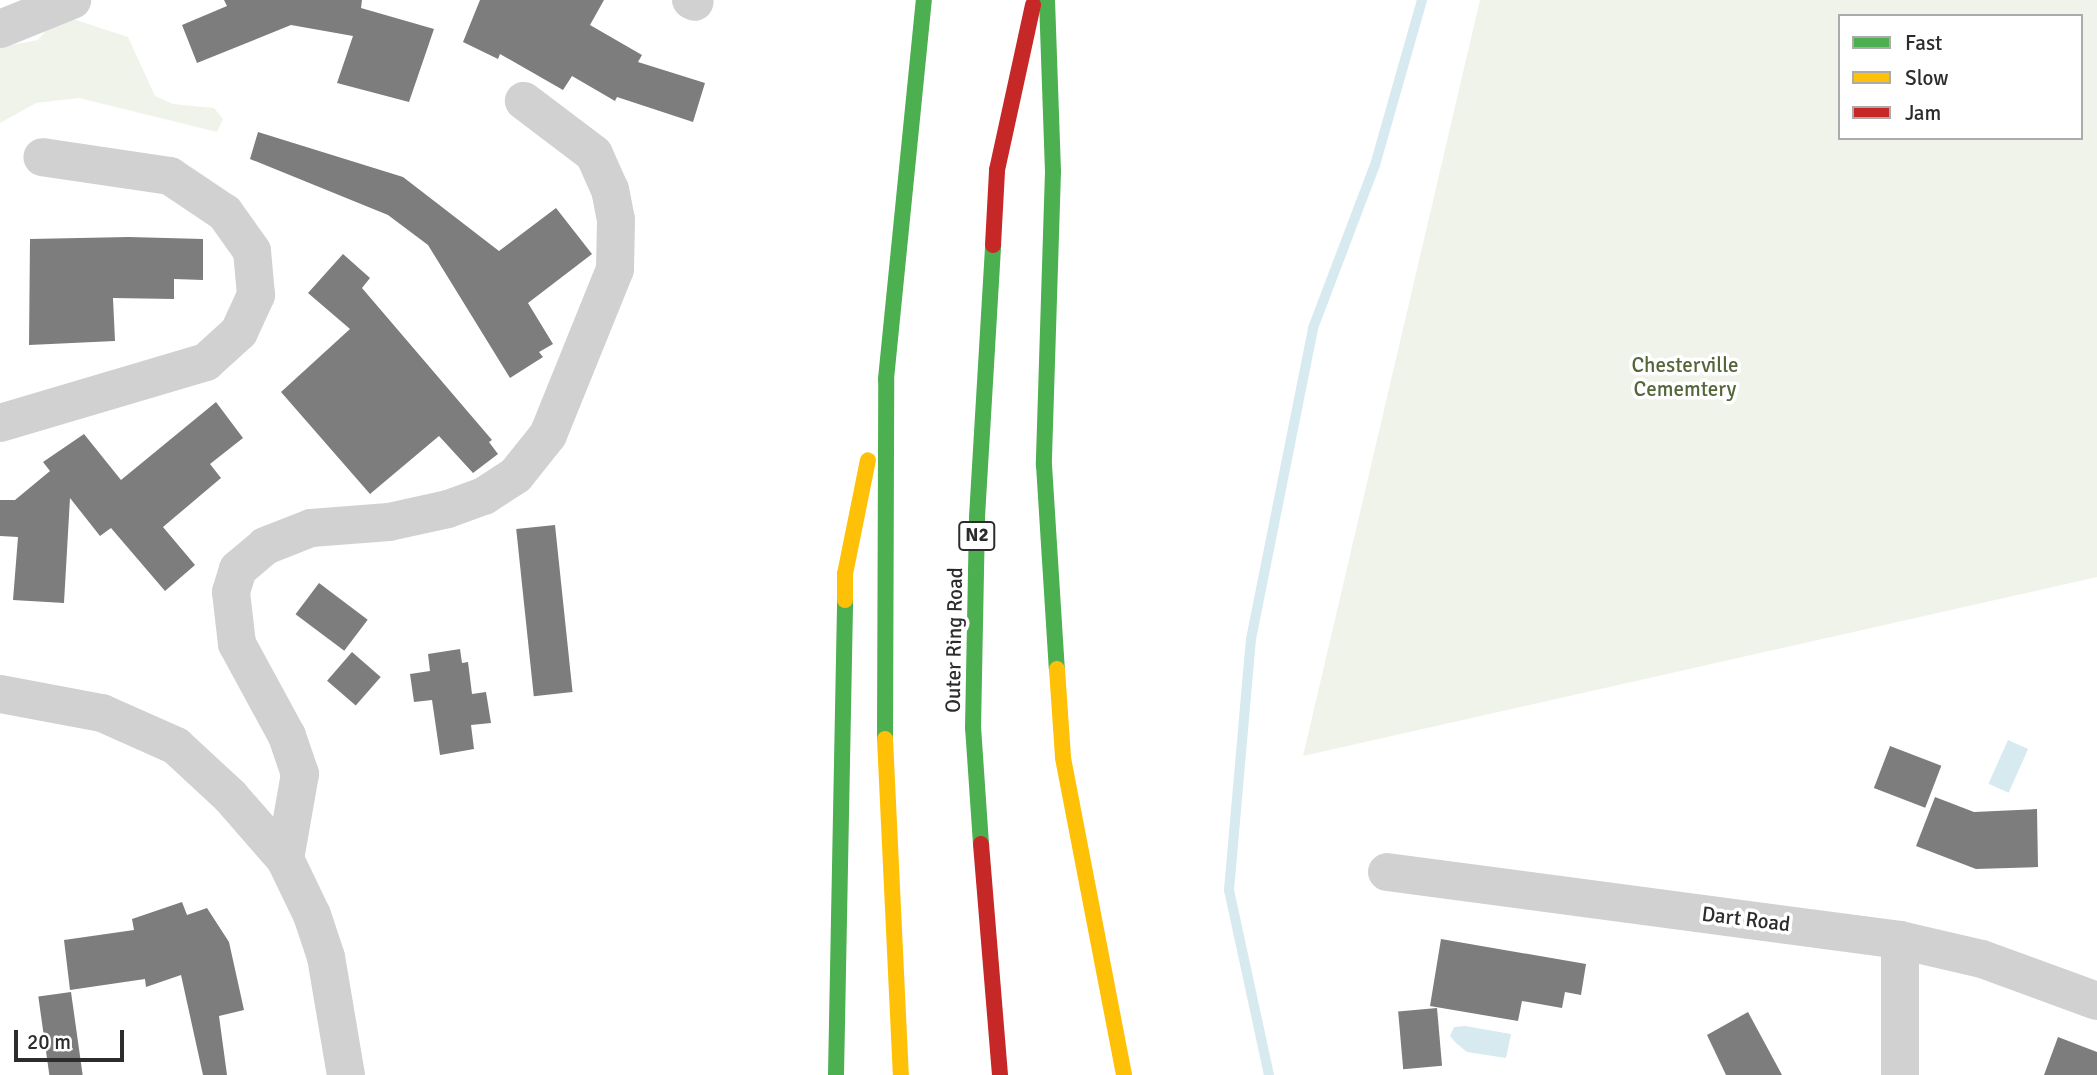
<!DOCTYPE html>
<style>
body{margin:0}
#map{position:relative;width:2097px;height:1075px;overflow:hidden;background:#fff;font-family:Signika,sans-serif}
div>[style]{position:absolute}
.green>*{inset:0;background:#f0f3ea}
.water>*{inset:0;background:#d6eaf0;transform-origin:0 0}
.stream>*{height:10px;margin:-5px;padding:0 5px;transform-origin:5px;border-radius:5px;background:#d6eaf0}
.building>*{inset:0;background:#7d7d7d;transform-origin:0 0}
.street>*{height:38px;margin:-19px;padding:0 19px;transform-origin:19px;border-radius:19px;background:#d1d1d1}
.fast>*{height:16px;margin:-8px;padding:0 8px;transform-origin:8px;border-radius:8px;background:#4caf50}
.slow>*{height:16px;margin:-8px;padding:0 8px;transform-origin:8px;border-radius:8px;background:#ffc107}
.jam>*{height:16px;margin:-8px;padding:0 8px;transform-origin:8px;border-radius:8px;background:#c62828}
span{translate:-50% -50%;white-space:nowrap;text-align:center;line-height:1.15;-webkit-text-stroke:7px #fff;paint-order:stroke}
.shield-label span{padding:2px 5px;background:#fff;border:2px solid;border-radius:5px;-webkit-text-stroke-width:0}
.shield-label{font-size:19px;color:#2c2c2c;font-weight:700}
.park-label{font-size:21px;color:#55663a}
.street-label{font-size:21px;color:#2c2c2c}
.legend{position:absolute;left:1838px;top:14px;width:245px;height:126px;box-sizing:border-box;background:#fff;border:2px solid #ababab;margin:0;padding:9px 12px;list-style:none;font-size:21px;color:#2c2c2c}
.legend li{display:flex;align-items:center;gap:14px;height:35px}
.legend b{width:35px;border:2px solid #ababab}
.scale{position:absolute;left:14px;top:1030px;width:110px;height:32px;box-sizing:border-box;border:4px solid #2c2c2c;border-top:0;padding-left:9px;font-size:21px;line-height:24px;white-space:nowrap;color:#2c2c2c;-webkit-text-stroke:5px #fff;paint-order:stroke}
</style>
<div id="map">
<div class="green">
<div style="clip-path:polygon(evenodd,1480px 0,2097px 0,2097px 577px,1303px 756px,1480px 0,1840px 16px,2081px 16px,2081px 138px,1840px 138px,1840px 16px)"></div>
<div style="clip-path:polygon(70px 18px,128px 37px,155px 96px,173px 104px,214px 108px,223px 119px,217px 132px,79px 98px,36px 103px,0 123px,0 47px,38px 40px,52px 23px)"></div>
</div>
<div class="water">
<div style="left:2008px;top:740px;width:22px;height:48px;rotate:24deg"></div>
<div style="clip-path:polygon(1465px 1026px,1511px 1034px,1506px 1058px,1467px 1052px,1456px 1043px,1450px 1036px,1454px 1027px)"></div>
</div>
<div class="stream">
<div style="left:1269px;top:1075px;width:189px;rotate:-102.2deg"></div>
<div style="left:1229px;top:890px;width:252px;rotate:-85deg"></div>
<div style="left:1251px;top:639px;width:317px;rotate:-78.7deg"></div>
<div style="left:1313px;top:328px;width:174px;rotate:-69.2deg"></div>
<div style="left:1375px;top:165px;width:172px;rotate:-74.1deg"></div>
</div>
<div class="building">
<div style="clip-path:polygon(224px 0,362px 0,361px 8px,434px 29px,409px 102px,337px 83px,353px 36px,291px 25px,197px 63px,182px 25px,227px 6px)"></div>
<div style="clip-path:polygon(480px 0,604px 0,590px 25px,642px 55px,638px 62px,705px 83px,693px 122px,617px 97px,615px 101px,572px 76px,563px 90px,500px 54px,498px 59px,463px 42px)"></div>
<div style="clip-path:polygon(258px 132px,403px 177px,499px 251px,556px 208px,592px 254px,528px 303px,553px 344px,539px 352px,543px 357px,510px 378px,428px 245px,388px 215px,250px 159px)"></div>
<div style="clip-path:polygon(129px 237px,203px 239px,203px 280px,174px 279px,174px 299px,113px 298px,115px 341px,29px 345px,30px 239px)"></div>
<div style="clip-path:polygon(343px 254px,370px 278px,362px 288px,492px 440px,489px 442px,498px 454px,473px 473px,439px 436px,370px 494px,281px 392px,350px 329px,308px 293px)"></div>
<div style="clip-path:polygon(216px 402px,243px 438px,210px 464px,221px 478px,163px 527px,195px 565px,165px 591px,111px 528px,100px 536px,70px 498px,64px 603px,13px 600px,18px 537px,0 536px,0 500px,15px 500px,50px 471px,43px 462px,84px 434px,121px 480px)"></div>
<div style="left:555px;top:525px;width:168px;height:39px;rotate:84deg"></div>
<div style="left:319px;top:583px;width:61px;height:39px;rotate:37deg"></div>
<div style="clip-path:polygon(460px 649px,462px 663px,468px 662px,472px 694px,486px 692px,491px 723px,471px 725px,474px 749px,440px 755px,432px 700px,414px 702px,410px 674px,430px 671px,428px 654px)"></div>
<div style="left:352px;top:652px;width:38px;height:38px;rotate:41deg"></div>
<div style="left:1890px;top:746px;width:55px;height:45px;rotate:21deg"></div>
<div style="clip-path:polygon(1935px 797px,1974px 812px,2037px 809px,2038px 867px,1976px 869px,1916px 846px)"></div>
<div style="clip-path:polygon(182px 902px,187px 915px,207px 908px,229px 942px,244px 1010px,219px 1016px,227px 1075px,203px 1075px,181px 975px,146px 987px,145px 979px,70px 990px,64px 940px,134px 930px,132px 919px)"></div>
<div style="clip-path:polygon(1441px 939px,1586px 964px,1581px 995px,1565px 992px,1562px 1008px,1522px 1001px,1518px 1021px,1430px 1006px)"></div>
<div style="left:71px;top:992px;width:84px;height:33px;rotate:82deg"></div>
<div style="left:1437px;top:1008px;width:58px;height:39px;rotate:85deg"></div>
<div style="clip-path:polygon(1748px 1012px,1782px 1075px,1726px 1075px,1707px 1035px)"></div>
<div style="clip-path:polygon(2058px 1037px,2097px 1052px,2097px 1075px,2044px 1075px)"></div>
</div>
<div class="street">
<div style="left:691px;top:0;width:4px;rotate:27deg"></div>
<div style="left:0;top:29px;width:78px;rotate:-21.9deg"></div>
<div style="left:0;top:423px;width:215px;rotate:-16.5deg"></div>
<div style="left:206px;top:362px;width:45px;rotate:-42.3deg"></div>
<div style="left:239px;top:332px;width:41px;rotate:-65.3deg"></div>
<div style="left:256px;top:295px;width:44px;rotate:-95.2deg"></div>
<div style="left:252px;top:251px;width:47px;rotate:-125.4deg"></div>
<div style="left:225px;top:213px;width:66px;rotate:-146.1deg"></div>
<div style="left:170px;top:176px;width:129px;rotate:-171.6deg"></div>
<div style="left:0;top:694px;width:104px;rotate:10.6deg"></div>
<div style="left:102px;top:713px;width:81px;rotate:24deg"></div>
<div style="left:176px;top:746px;width:74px;rotate:42.8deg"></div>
<div style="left:230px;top:796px;width:84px;rotate:48.9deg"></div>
<div style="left:285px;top:859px;width:62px;rotate:64.3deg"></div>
<div style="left:312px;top:915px;width:44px;rotate:71.6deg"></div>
<div style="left:326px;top:957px;width:120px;rotate:80.4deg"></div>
<div style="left:285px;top:859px;width:86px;rotate:-80deg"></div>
<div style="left:300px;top:774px;width:40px;rotate:-108.9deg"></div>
<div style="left:287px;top:736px;width:105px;rotate:-118.5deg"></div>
<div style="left:237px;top:644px;width:52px;rotate:-96.6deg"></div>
<div style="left:231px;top:592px;width:24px;rotate:-73deg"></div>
<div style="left:238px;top:569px;width:35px;rotate:-40deg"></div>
<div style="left:265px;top:546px;width:49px;rotate:-21.4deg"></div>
<div style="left:311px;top:528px;width:78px;rotate:-4.4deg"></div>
<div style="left:389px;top:522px;width:60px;rotate:-12.4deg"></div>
<div style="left:448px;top:509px;width:38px;rotate:-20deg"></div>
<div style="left:484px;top:496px;width:38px;rotate:-33deg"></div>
<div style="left:516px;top:475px;width:51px;rotate:-51.3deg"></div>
<div style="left:548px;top:435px;width:179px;rotate:-68deg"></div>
<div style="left:615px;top:269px;width:49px;rotate:-88.8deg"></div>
<div style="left:616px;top:220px;width:31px;rotate:-101deg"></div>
<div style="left:610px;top:190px;width:39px;rotate:-114deg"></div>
<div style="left:594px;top:154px;width:88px;rotate:-142.9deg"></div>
<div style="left:1387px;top:872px;width:517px;rotate:7.55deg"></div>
<div style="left:1900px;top:940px;width:84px;rotate:13deg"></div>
<div style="left:1982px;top:959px;width:122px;rotate:20.1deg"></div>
<div style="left:1900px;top:1075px;width:135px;rotate:-90deg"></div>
</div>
<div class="fast">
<div style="left:1047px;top:0;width:171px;rotate:88deg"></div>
<div style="left:1053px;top:171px;width:294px;rotate:91.8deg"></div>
<div style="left:1044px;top:465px;width:204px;rotate:86.4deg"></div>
<div style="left:885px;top:739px;width:360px;rotate:-89.8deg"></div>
<div style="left:886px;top:379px;width:381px;rotate:-84.3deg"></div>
<div style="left:981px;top:844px;width:116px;rotate:-93.9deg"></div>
<div style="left:973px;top:728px;width:211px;rotate:-88.9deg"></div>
<div style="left:977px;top:517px;width:272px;rotate:-86.6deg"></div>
<div style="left:836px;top:1075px;width:475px;rotate:-88.9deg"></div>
</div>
<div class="slow">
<div style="left:845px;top:600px;width:26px;rotate:-90deg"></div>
<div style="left:845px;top:574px;width:116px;rotate:-78.6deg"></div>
<div style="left:1057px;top:669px;width:89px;rotate:86.1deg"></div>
<div style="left:1063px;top:758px;width:323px;rotate:79.1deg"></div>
<div style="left:885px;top:739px;width:336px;rotate:87.3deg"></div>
</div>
<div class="jam">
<div style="left:993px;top:245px;width:75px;rotate:-86.9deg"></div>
<div style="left:997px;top:170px;width:169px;rotate:-77.7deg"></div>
<div style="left:981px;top:844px;width:232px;rotate:85.3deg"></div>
</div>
<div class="shield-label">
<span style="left:977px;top:536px">N2</span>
</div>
<div class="park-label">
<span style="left:1685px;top:377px">Chesterville<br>Cememtery</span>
</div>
<div class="street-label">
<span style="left:954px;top:640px;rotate:-89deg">Outer Ring Road</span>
<span style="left:1746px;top:919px;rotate:7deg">Dart Road</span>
</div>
<ul class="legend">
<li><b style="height:9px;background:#4caf50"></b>Fast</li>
<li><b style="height:9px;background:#ffc107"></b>Slow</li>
<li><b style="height:9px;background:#c62828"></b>Jam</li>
</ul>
<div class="scale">20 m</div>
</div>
